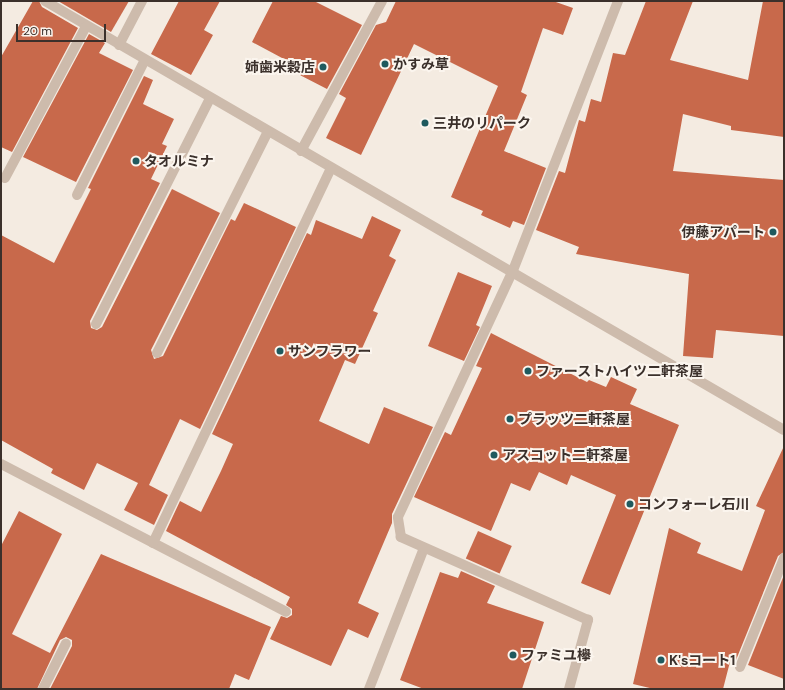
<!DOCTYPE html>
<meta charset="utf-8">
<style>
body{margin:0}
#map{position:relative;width:785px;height:690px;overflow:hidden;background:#f4ebe1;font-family:"DM Sans","Noto Sans JP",sans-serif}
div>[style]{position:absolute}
.building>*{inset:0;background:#c8694b;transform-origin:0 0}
.minor>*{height:10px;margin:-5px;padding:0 5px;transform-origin:5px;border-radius:5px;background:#cdbbac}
.dots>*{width:11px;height:11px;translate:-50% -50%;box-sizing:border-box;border:2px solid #fbf5ee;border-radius:50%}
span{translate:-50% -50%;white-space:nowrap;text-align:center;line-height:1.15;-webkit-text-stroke:4px #fbf5ee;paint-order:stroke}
.poi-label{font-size:14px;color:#3b302b;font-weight:700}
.left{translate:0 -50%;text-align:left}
.right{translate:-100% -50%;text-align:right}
.frame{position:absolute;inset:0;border:2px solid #3b302b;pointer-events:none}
.scale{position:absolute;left:16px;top:24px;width:90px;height:18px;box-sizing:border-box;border:2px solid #3b302b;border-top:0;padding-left:5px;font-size:12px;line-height:14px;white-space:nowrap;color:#3b302b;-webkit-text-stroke:3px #fbf5ee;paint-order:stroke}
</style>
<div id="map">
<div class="building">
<div style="clip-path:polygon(33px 1px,39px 1px,42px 7px,78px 28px,12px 152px,1px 147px,1px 57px)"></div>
<div style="clip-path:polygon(58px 1px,129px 1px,111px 32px)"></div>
<div style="clip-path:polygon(179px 1px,220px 1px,204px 30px,213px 35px,191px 75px,151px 54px)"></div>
<div style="clip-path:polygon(273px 1px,314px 1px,362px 25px,327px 89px,294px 72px,297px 66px,252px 42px)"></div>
<div style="clip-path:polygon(396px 1px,553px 1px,573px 8px,563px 35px,543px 28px,521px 92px,527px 95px,504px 151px,546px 168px,524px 225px,513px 221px,510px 228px,481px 215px,483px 211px,451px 197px,498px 86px,414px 44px,361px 155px,326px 138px,346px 98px,339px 94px,376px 25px,386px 22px)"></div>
<div style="clip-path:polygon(646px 1px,693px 1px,670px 60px,748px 80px,763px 1px,784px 1px,784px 137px,731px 130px,731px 126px,683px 114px,673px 171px,784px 180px,784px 336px,716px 330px,713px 358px,683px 356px,689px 274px,576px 254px,579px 247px,536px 230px,559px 171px,565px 173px,579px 120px,585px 122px,591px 99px,601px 102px,613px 53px,625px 55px)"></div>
<div style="clip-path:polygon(89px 34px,105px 43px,99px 53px,133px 70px,76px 182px,23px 157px)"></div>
<div style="clip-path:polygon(144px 76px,153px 80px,143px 104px,174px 119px,162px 144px,167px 146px,151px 179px,160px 183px,90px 321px,91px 328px,97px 330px,102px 327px,172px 189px,220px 213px,151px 350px,154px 359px,163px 356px,231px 219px,235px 221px,244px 203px,296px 227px,200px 429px,180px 419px,149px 485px,168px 495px,154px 525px,124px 510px,138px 483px,97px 463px,84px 490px,51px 473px,53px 469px,1px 440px,1px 235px,54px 263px,91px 189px,88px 188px)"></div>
<div style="clip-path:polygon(372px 216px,401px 230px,389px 256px,396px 260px,373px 311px,378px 313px,355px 364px,345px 360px,319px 421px,369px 444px,384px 407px,433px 427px,392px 514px,392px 523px,358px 603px,379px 613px,368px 638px,348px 629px,331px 666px,270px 639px,281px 616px,287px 618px,292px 615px,292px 609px,286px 605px,290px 597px,166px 531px,180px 501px,201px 512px,221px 471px,233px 444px,212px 434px,307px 233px,311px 235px,316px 220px,362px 239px)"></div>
<div style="clip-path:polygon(458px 272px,492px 286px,476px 325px,480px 327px,464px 361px,428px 346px)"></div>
<div style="clip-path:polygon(491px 333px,587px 382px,589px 380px,606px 387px,611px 377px,637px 389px,630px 404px,679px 425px,610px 595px,581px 583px,616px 495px,571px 475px,567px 485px,539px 472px,530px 491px,511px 483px,491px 531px,414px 497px,445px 432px,451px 435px,482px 368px,476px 366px)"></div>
<div style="clip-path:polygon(784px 446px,784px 552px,778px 556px,736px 660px,731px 658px,723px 689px,654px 689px,633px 684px,669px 528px,701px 543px,697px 553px,742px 571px,765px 510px,756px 506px)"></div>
<div style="clip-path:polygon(19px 511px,62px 534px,12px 634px,50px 653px,101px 554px,271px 627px,249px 680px,235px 674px,229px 689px,50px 689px,72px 646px,72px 640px,66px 637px,60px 640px,37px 689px,1px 689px,1px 546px)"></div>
<div style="left:478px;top:531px;width:37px;height:30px;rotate:24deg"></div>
<div style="clip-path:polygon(461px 571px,495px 586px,487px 603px,544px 622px,522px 689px,424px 689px,400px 680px,440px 572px,458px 578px)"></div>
<div style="clip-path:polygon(784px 575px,784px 679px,748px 665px)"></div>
</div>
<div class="minor">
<div style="left:45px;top:1px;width:854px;rotate:30.14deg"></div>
<div style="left:119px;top:45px;width:50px;rotate:-62.4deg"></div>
<div style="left:301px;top:151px;width:170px;rotate:-61.6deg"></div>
<div style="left:5px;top:178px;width:172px;rotate:-61.9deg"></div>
<div style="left:77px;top:195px;width:151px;rotate:-63.3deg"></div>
<div style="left:96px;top:324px;width:253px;rotate:-63.2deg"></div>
<div style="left:157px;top:353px;width:248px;rotate:-63.4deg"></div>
<div style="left:1px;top:464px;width:321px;rotate:27.4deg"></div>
<div style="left:153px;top:543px;width:415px;rotate:-64.6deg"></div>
<div style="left:740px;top:667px;width:118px;rotate:-68deg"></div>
<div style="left:43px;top:689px;width:51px;rotate:-63.4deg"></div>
<div style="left:369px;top:689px;width:151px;rotate:-68.7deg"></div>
<div style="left:569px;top:689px;width:72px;rotate:-74.6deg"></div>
<div style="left:588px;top:620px;width:205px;rotate:-156.1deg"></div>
<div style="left:401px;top:537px;width:20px;rotate:-99deg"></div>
<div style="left:398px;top:517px;width:269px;rotate:-65deg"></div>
<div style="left:512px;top:273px;width:292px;rotate:-68.7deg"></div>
</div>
<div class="dots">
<div style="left:385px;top:64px;background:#1f5a5e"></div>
<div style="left:323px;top:67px;background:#1f5a5e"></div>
<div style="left:425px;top:123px;background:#1f5a5e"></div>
<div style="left:136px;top:161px;background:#1f5a5e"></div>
<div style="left:773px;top:232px;background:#1f5a5e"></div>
<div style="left:280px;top:351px;background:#1f5a5e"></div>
<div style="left:528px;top:371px;background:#1f5a5e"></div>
<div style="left:510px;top:419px;background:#1f5a5e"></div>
<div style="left:494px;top:455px;background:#1f5a5e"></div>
<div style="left:630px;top:504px;background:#1f5a5e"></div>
<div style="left:513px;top:655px;background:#1f5a5e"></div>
<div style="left:661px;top:660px;background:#1f5a5e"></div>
</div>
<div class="poi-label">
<span class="left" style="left:393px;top:64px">かすみ草</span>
<span class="right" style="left:315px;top:67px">姉歯米穀店</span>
<span class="left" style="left:433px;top:123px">三井のリパーク</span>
<span class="left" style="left:144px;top:161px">タオルミナ</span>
<span class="right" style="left:765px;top:232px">伊藤アパート</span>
<span class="left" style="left:288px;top:351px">サンフラワー</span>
<span class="left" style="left:536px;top:371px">ファーストハイツ二軒茶屋</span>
<span class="left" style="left:518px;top:419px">プラッツ二軒茶屋</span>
<span class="left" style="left:502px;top:455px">アスコット二軒茶屋</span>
<span class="left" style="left:638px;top:504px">コンフォーレ石川</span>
<span class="left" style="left:521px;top:655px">ファミユ欅</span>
<span class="left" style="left:669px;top:660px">K'sコート1</span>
</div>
<div class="frame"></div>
<div class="scale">20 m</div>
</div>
